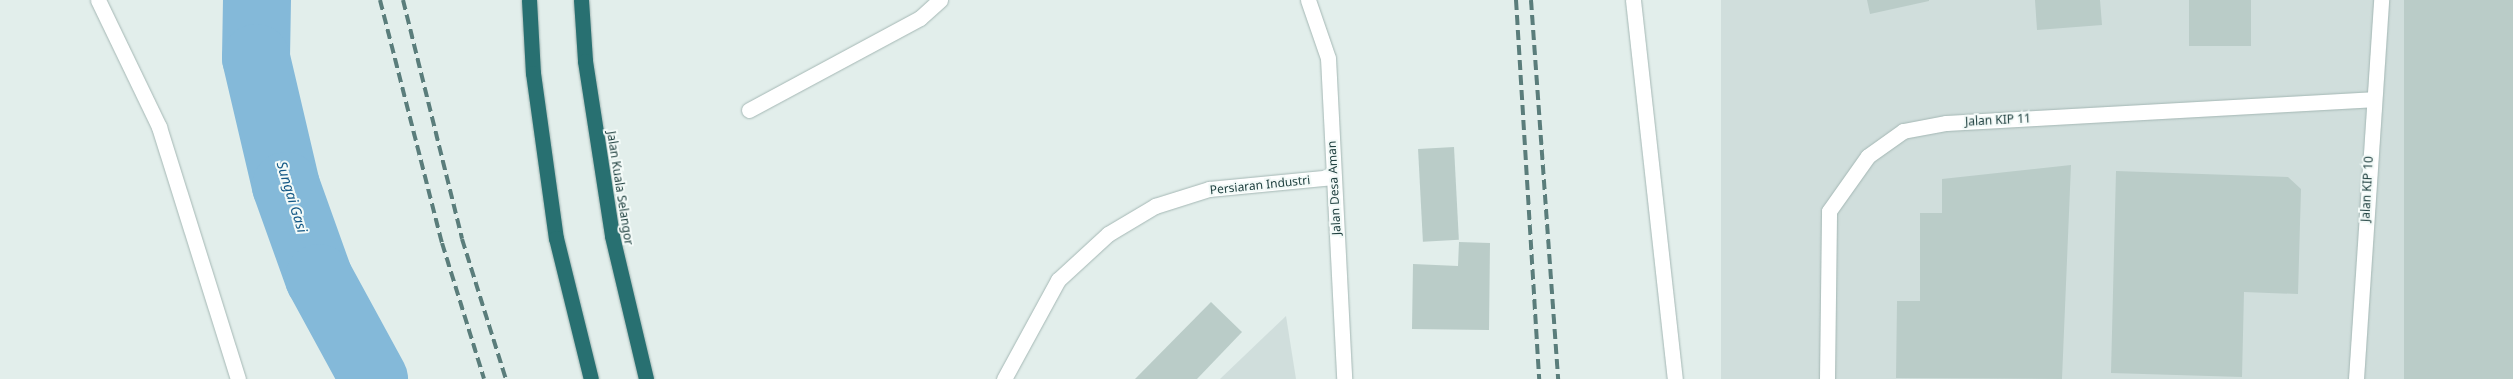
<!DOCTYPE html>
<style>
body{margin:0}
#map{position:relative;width:2513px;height:379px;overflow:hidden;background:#e2eeeb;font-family:"Noto Sans",sans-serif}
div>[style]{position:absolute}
.built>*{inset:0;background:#d0dedc;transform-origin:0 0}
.river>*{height:68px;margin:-34px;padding:0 34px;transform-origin:34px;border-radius:34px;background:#84b9d9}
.building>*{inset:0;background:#baccc8;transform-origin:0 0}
.roads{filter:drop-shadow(0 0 1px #a4b7b4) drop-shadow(0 0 1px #a4b7b4)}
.minor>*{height:15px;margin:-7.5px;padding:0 7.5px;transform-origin:7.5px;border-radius:7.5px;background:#fff}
.highway>*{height:15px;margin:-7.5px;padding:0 7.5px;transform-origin:7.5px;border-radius:7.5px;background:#287071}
.rail>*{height:4px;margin-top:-2px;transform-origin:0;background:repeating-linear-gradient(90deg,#5a7d7b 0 10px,transparent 0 15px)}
span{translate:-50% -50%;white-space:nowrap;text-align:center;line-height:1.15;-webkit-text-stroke:4px #f3faf8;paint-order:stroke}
.street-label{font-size:12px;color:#204140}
.water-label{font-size:14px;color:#135885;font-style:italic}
</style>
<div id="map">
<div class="built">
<div style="left:1721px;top:0;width:792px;height:380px"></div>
<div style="clip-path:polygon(1286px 316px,1296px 379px,1220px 379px)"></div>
</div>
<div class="river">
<div style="left:257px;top:0;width:58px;rotate:91deg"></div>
<div style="left:256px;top:58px;width:131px;rotate:76.8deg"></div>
<div style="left:286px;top:186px;width:98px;rotate:70.3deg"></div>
<div style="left:319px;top:278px;width:115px;rotate:61.4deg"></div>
</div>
<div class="building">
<div style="clip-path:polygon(1867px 0,1929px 0,1929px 1px,1870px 14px)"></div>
<div style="clip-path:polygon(2035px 0,2100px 0,2102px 25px,2037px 30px)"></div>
<div style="left:2189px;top:0;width:62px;height:46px"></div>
<div style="left:2404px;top:0;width:109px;height:379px"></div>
<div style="left:1454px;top:147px;width:93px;height:36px;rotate:87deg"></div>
<div style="clip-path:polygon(2071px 165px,2062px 379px,1896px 378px,1897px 301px,1920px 301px,1920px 213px,1942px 213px,1942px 179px)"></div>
<div style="clip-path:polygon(2116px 171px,2288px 177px,2301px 189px,2298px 294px,2244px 292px,2242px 377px,2111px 373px)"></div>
<div style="clip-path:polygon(1459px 242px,1490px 243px,1489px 330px,1412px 329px,1413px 264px,1458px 266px)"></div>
<div style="clip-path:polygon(1211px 302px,1242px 332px,1197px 379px,1135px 379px)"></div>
</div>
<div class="roads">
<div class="minor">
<div style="left:98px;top:0;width:141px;rotate:64.3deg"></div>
<div style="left:159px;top:127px;width:264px;rotate:72.6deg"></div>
<div style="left:1308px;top:0;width:61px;rotate:71deg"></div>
<div style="left:1328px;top:58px;width:321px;rotate:87.1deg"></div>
<div style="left:1633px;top:0;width:381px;rotate:83.7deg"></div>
<div style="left:749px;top:110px;width:194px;rotate:-28.3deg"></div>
<div style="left:920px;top:18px;width:27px;rotate:-42deg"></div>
<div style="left:1004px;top:379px;width:113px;rotate:-61.4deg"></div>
<div style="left:1058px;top:280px;width:68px;rotate:-42.6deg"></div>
<div style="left:1108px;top:234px;width:55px;rotate:-30.8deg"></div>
<div style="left:1155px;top:206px;width:57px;rotate:-17.5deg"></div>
<div style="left:1209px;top:189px;width:125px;rotate:-5.5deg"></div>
<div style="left:1827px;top:379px;width:168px;rotate:-89.3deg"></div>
<div style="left:1829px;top:211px;width:67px;rotate:-54.7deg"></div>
<div style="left:1868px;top:156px;width:43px;rotate:-35.5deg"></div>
<div style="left:1903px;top:131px;width:44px;rotate:-10.5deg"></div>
<div style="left:1946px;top:123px;width:427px;rotate:-3.2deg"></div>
<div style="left:2356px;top:379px;width:380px;rotate:-86.2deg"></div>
</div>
<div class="highway">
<div style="left:529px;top:0;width:73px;rotate:86.9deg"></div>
<div style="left:533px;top:73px;width:167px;rotate:82.1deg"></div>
<div style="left:556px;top:238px;width:145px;rotate:76.1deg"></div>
<div style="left:581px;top:0;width:61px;rotate:86.2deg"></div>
<div style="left:585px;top:61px;width:177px;rotate:81.2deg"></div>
<div style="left:612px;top:236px;width:147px;rotate:76.6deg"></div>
</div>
</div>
<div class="rail">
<div style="left:380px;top:0;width:251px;rotate:75.7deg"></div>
<div style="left:442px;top:243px;width:142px;rotate:72.8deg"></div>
<div style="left:403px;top:0;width:246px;rotate:76.1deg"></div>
<div style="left:462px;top:239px;width:147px;rotate:72.6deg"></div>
<div style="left:1516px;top:0;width:380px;rotate:86.5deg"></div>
<div style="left:1531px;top:0;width:380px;rotate:85.9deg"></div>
</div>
<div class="street-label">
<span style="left:1998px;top:120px;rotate:-3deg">Jalan KIP 11</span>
<span style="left:1260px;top:185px;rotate:-6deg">Persiaran Industri</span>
<span style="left:620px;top:188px;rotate:81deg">Jalan Kuala Selangor</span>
<span style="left:1334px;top:188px;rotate:-93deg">Jalan Desa Aman</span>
<span style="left:2367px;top:189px;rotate:-87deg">Jalan KIP 10</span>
</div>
<div class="water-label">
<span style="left:292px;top:197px;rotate:73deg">Sungai Gasi</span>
</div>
</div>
